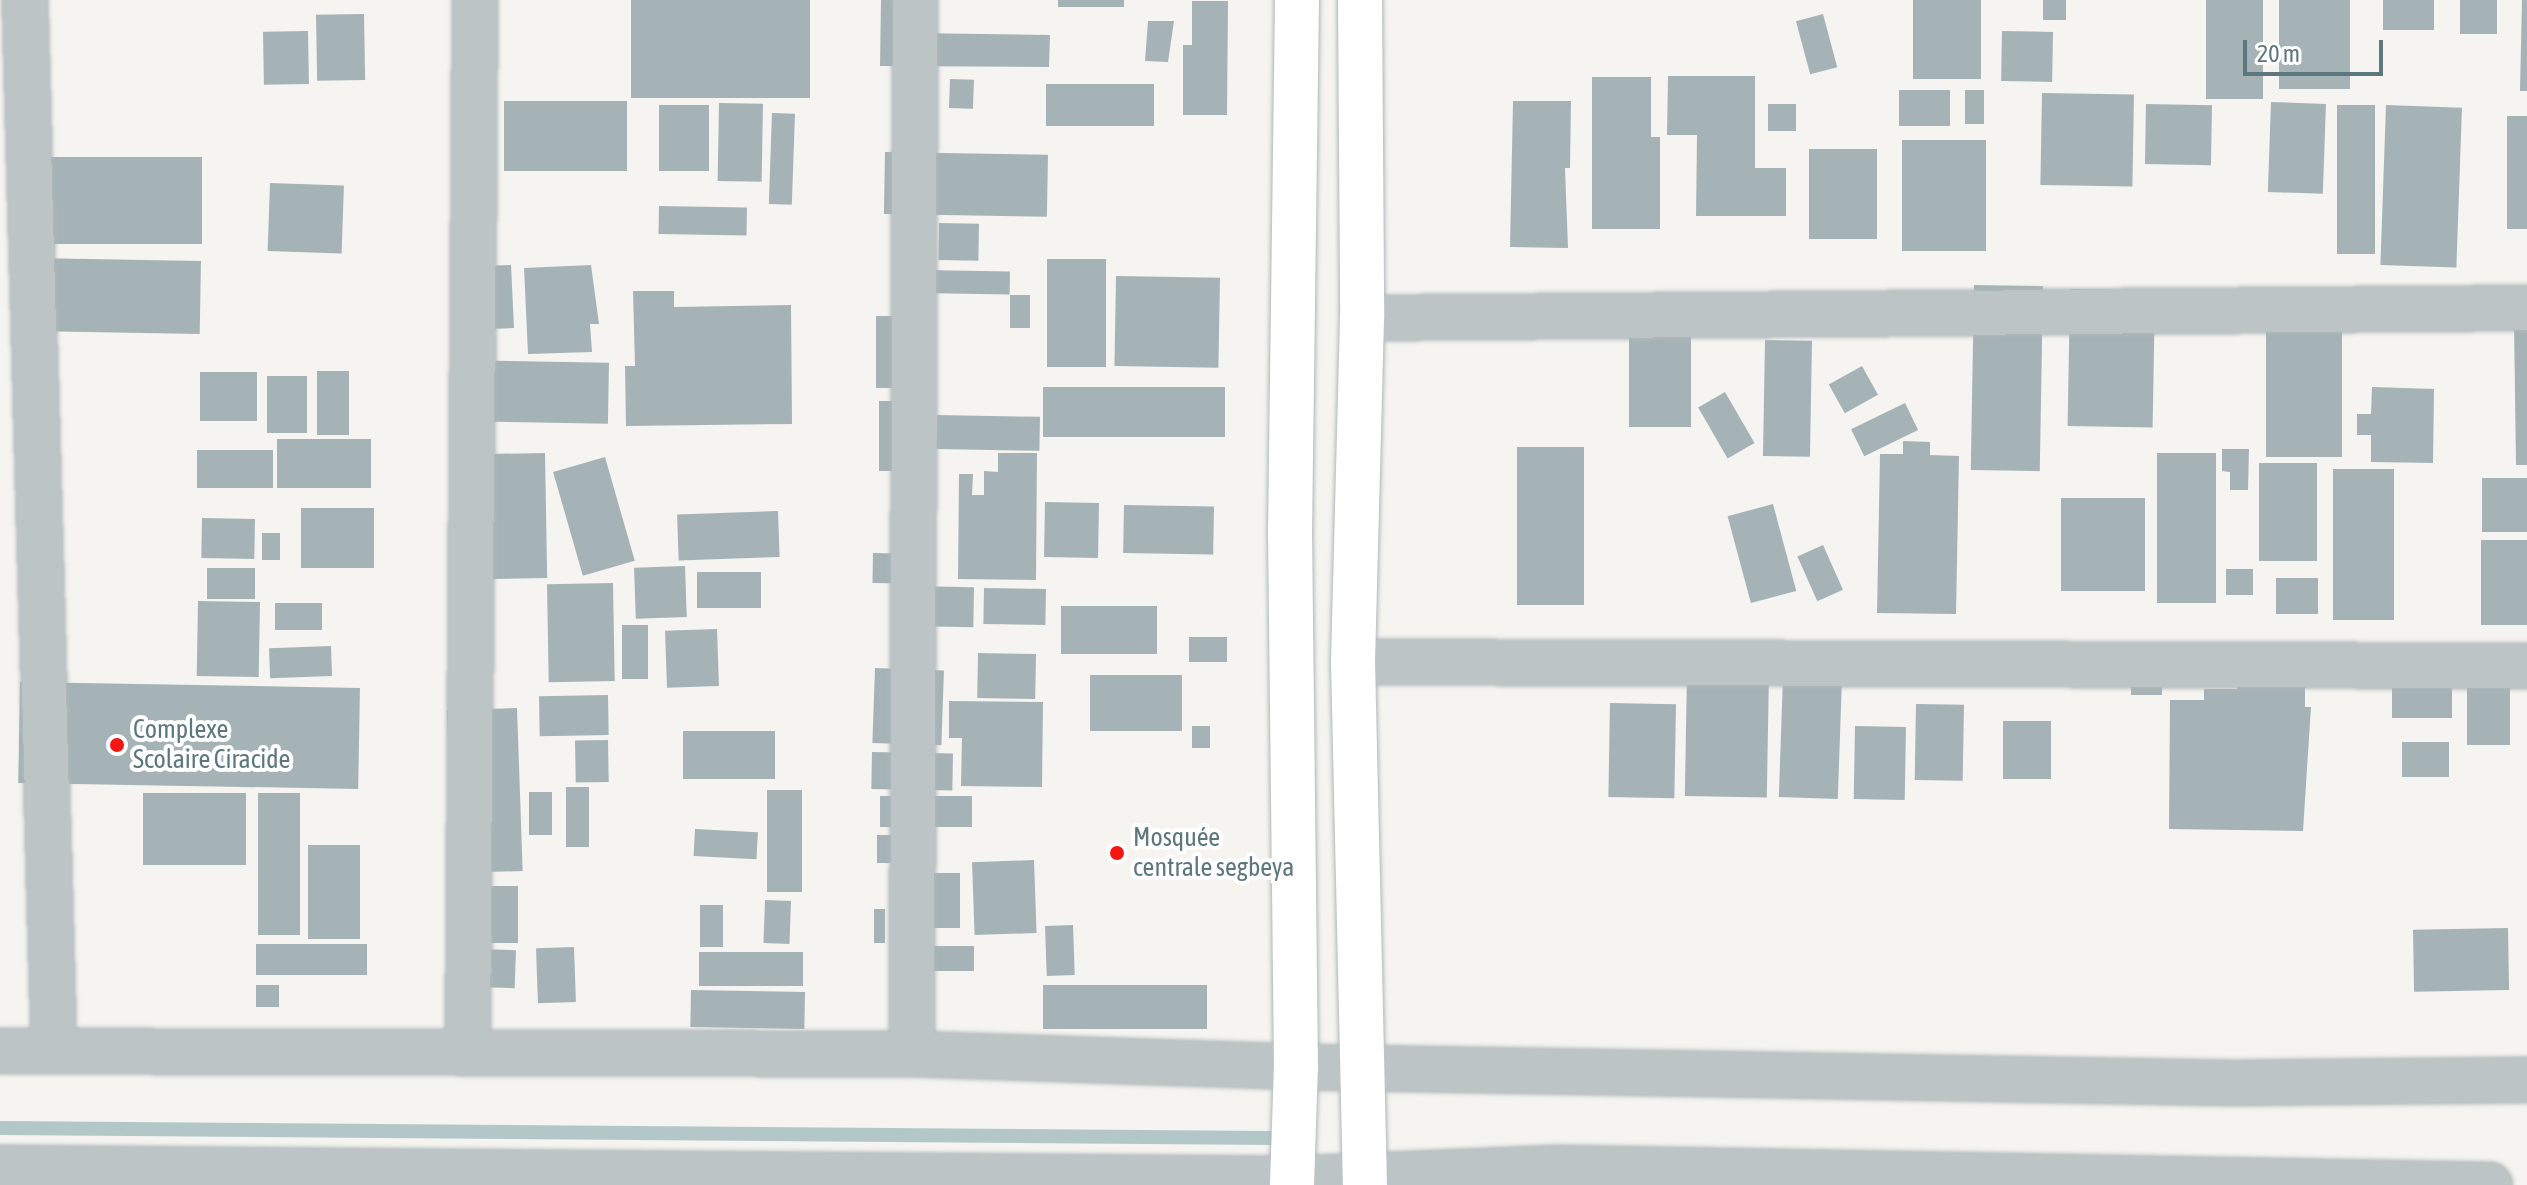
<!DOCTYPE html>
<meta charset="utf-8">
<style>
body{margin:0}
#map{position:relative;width:2527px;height:1185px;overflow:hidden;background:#f5f4f0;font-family:"Asap Condensed",sans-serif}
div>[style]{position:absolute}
.stream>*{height:14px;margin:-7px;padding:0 7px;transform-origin:7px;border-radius:7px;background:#b4c7c8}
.building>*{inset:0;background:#a5b3b6;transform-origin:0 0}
.roads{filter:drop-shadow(0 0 2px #b0b8ba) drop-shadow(0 0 2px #b0b8ba)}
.minor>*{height:44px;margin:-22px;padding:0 22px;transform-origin:22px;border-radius:22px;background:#bdc4c6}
.major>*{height:44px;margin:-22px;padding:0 22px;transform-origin:22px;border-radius:22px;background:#fff}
.dots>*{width:22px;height:22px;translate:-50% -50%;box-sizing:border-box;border:4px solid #fff;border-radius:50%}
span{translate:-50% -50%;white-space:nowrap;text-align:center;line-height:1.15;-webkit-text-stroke:8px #fff;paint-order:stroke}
.poi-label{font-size:26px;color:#5d777f}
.left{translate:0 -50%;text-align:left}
.scale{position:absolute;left:2243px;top:40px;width:140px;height:36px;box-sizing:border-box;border:4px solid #5d777f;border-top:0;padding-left:10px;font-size:24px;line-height:28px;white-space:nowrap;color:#5d777f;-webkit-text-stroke:6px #fff;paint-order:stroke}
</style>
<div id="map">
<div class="stream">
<div style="left:0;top:1128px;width:1276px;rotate:0.45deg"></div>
</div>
<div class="building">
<div style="left:631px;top:0;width:179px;height:98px"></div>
<div style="clip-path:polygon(881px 0,911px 0,911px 33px,1050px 35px,1049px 67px,880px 66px)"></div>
<div style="left:1058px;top:0;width:66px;height:7px"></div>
<div style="left:1913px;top:0;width:68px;height:79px"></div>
<div style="left:2043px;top:0;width:23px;height:20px"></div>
<div style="left:2206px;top:0;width:57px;height:99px"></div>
<div style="left:2279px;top:0;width:71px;height:89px"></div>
<div style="left:2383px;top:0;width:51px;height:30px"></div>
<div style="left:2460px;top:0;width:37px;height:34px"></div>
<div style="clip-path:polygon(2522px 0,2527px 0,2527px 91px,2520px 91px)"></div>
<div style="clip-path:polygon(1192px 1px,1228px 1px,1227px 115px,1183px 115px,1183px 45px,1192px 45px)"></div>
<div style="left:364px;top:14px;width:66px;height:48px;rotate:89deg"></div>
<div style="left:1823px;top:14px;width:55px;height:28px;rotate:75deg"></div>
<div style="clip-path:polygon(1148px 21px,1174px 21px,1168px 62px,1145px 61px)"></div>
<div style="left:308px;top:31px;width:53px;height:45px;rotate:89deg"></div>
<div style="left:2002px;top:31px;width:51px;height:50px;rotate:1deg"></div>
<div style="clip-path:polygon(1668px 76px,1755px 76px,1755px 168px,1786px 168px,1786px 216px,1696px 216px,1697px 135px,1667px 135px)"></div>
<div style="clip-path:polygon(1592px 77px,1651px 77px,1651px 137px,1660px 137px,1660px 229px,1592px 229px)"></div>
<div style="left:950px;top:79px;width:24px;height:29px;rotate:2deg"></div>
<div style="left:1046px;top:84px;width:108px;height:42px"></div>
<div style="left:1899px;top:90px;width:51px;height:36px"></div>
<div style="left:1965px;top:90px;width:19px;height:34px"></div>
<div style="left:2042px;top:93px;width:92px;height:92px;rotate:1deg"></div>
<div style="left:504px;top:101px;width:123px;height:70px"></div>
<div style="clip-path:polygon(1513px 101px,1571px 101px,1570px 168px,1565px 168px,1568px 248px,1510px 247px)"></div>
<div style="left:2271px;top:102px;width:55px;height:90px;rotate:2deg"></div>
<div style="left:719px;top:103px;width:44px;height:78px;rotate:1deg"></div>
<div style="left:1768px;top:104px;width:28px;height:27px"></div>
<div style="left:2146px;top:104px;width:66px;height:60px;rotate:1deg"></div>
<div style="left:659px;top:105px;width:50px;height:66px"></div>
<div style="left:2337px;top:105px;width:38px;height:149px"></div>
<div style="left:2386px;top:105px;width:76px;height:160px;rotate:2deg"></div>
<div style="left:772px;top:113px;width:23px;height:91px;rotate:2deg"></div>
<div style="left:2507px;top:116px;width:20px;height:113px"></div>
<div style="left:1902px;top:140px;width:84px;height:111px"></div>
<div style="left:1809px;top:149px;width:68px;height:90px"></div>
<div style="left:885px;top:152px;width:163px;height:62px;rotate:1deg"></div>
<div style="left:44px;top:157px;width:158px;height:87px"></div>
<div style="left:270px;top:183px;width:74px;height:68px;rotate:2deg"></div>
<div style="left:659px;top:206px;width:88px;height:28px;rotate:1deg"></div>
<div style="left:939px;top:223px;width:40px;height:37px;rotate:1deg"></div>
<div style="left:31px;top:258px;width:170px;height:73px;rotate:1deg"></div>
<div style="left:1047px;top:259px;width:59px;height:108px"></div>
<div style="clip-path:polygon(511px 265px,514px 328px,469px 330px,452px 267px)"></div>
<div style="clip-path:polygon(591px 265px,599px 324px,590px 324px,592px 352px,528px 354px,524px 268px)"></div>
<div style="left:921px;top:270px;width:89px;height:23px;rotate:1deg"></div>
<div style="left:1116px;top:276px;width:104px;height:90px;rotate:1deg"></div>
<div style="left:1974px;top:285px;width:69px;height:185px;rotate:1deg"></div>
<div style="left:2070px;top:289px;width:85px;height:137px;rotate:1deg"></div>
<div style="clip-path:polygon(633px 291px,674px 291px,674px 307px,791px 305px,792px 424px,626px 426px,625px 366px,635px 366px)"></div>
<div style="left:1010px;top:295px;width:20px;height:33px"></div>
<div style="left:876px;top:316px;width:27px;height:72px"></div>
<div style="clip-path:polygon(2514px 322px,2527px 322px,2527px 465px,2516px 465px)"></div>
<div style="left:2266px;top:332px;width:76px;height:125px"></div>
<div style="left:1629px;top:334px;width:62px;height:93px"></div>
<div style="left:1765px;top:340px;width:47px;height:116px;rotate:1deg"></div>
<div style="left:456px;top:360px;width:153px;height:61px;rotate:1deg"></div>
<div style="left:1862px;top:366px;width:33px;height:38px;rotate:61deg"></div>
<div style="left:317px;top:371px;width:32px;height:64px"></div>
<div style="left:200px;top:372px;width:57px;height:49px"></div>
<div style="left:267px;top:376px;width:40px;height:57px"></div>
<div style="left:1043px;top:387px;width:182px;height:50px"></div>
<div style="clip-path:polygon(2372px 387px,2434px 389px,2433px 463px,2371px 462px,2371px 435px,2357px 435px,2357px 414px,2371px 414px)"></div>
<div style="left:1725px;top:392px;width:59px;height:31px;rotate:60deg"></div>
<div style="left:879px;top:401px;width:47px;height:70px"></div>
<div style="left:1905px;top:403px;width:30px;height:60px;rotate:64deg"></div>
<div style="left:937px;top:415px;width:103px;height:34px;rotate:1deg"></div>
<div style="left:371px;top:439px;width:49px;height:94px;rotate:90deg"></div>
<div style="clip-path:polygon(1903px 441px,1930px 442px,1930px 455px,1959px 456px,1956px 614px,1877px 613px,1880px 454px,1903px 454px)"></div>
<div style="left:1517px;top:447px;width:67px;height:158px"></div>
<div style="clip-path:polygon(2222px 449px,2249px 449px,2248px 490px,2230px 490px,2230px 472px,2222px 471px)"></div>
<div style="left:273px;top:450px;width:38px;height:76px;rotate:90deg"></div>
<div style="left:545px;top:453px;width:125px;height:70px;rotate:89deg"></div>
<div style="clip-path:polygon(998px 453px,1037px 453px,1036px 580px,958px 579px,959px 474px,973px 474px,972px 495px,984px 495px,984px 471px,998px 472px)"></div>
<div style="left:2157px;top:453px;width:59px;height:150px"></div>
<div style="left:605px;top:457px;width:108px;height:54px;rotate:74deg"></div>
<div style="left:2259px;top:463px;width:58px;height:98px"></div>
<div style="left:2333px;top:469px;width:61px;height:151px"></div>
<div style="left:2482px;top:478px;width:45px;height:54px"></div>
<div style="left:2061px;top:498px;width:84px;height:93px"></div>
<div style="left:1045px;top:502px;width:54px;height:55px;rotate:1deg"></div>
<div style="left:1773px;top:504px;width:90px;height:47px;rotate:75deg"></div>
<div style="left:1124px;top:505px;width:90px;height:48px;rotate:1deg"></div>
<div style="left:301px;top:508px;width:73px;height:60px"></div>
<div style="left:778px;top:511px;width:46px;height:101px;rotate:88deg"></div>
<div style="left:202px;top:518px;width:53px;height:40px;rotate:1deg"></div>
<div style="left:262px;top:533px;width:18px;height:27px"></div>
<div style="left:2481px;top:540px;width:46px;height:85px"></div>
<div style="left:1823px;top:545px;width:49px;height:28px;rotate:66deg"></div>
<div style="left:873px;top:553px;width:61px;height:30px;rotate:1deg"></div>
<div style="left:685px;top:566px;width:51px;height:51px;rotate:88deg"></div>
<div style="left:207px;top:568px;width:48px;height:31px"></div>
<div style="left:2226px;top:569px;width:27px;height:26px"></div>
<div style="left:761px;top:572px;width:36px;height:64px;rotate:90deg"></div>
<div style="left:2276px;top:578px;width:42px;height:36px"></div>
<div style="left:613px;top:583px;width:98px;height:66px;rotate:89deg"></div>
<div style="left:908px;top:586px;width:66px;height:40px;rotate:1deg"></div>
<div style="left:984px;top:588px;width:62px;height:36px;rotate:1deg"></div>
<div style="left:198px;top:601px;width:62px;height:75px;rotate:1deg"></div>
<div style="left:322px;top:603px;width:27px;height:47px;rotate:90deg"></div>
<div style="left:1061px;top:606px;width:96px;height:48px"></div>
<div style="left:622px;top:625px;width:26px;height:54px"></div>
<div style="left:717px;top:629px;width:57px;height:52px;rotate:88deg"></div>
<div style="left:1189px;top:637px;width:38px;height:25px"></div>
<div style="left:331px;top:646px;width:30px;height:62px;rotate:88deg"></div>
<div style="left:978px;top:653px;width:58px;height:45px;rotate:1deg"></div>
<div style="left:875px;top:668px;width:69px;height:75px;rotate:2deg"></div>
<div style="left:1687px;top:671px;width:82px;height:125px;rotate:1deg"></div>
<div style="left:1090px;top:675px;width:92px;height:56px"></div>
<div style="left:1783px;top:677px;width:59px;height:120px;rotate:2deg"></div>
<div style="left:2467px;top:677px;width:43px;height:68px"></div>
<div style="left:2131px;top:678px;width:31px;height:17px"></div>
<div style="clip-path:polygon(2238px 679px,2305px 680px,2305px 707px,2311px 707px,2303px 831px,2169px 829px,2170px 700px,2204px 700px,2204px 689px,2237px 689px)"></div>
<div style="left:20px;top:682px;width:340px;height:101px;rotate:1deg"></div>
<div style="left:2392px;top:685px;width:60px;height:33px"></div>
<div style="left:608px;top:695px;width:40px;height:69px;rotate:89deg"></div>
<div style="clip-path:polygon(949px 701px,1043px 702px,1042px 787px,961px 786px,962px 738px,949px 738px)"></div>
<div style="left:1610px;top:703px;width:66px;height:94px;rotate:1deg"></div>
<div style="left:1916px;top:704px;width:48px;height:76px;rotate:1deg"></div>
<div style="left:517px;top:708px;width:163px;height:70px;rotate:88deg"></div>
<div style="left:2003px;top:721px;width:48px;height:58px"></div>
<div style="left:1192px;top:726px;width:18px;height:22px"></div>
<div style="left:1855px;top:726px;width:51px;height:73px;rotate:1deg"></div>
<div style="left:775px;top:731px;width:48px;height:92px;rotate:90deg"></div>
<div style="left:608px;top:740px;width:42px;height:33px;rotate:89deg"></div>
<div style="left:2402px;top:742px;width:47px;height:35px"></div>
<div style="left:872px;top:752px;width:81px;height:37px;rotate:1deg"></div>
<div style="left:566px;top:787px;width:23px;height:60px"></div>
<div style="left:767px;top:790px;width:35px;height:102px"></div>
<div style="left:529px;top:792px;width:23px;height:43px"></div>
<div style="left:143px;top:793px;width:103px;height:72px"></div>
<div style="left:258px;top:793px;width:42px;height:142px"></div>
<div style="left:880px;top:796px;width:92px;height:31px"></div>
<div style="left:695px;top:829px;width:63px;height:27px;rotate:3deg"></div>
<div style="left:877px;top:835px;width:57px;height:28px"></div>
<div style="left:308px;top:845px;width:52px;height:94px"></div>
<div style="left:1034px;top:860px;width:73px;height:62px;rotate:88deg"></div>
<div style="left:920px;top:873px;width:40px;height:55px"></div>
<div style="left:462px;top:886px;width:56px;height:57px"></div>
<div style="left:765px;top:900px;width:26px;height:43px;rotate:2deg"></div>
<div style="left:700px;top:905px;width:23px;height:42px"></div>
<div style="left:874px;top:909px;width:11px;height:34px"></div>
<div style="left:1073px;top:925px;width:50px;height:28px;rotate:88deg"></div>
<div style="left:2508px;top:928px;width:62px;height:95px;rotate:89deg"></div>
<div style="left:256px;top:944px;width:111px;height:31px"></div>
<div style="left:900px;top:946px;width:74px;height:25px"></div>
<div style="left:574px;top:947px;width:55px;height:38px;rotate:88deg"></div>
<div style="left:451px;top:948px;width:65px;height:38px;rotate:2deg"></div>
<div style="left:803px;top:952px;width:34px;height:104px;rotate:90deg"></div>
<div style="left:256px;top:985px;width:23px;height:22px"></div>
<div style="left:1207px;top:985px;width:44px;height:164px;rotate:90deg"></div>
<div style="left:691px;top:990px;width:114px;height:37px;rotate:1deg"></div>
</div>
<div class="roads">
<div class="minor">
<div style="left:25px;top:0;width:1051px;rotate:88.42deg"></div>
<div style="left:1362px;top:318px;width:1165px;rotate:-0.49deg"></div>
<div style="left:1353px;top:662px;width:1174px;rotate:0.2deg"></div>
<div style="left:0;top:1051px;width:912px;rotate:0.19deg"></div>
<div style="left:912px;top:1054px;width:384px;rotate:1.9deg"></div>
<div style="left:1296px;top:1067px;width:937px;rotate:0.98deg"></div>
<div style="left:2233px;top:1083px;width:294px;rotate:-0.6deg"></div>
<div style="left:468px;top:1052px;width:1052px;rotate:-89.62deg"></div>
<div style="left:912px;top:1054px;width:1054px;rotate:-89.84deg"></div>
<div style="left:0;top:1168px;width:1292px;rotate:0.49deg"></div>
<div style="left:1292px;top:1179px;width:266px;rotate:-2.4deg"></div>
<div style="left:1558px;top:1168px;width:932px;rotate:1.04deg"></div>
</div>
<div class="major">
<div style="left:1360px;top:0;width:318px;rotate:89.6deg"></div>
<div style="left:1362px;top:318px;width:344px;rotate:91.5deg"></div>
<div style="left:1353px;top:662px;width:523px;rotate:88.69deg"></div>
<div style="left:1292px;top:1185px;width:118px;rotate:-88.1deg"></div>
<div style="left:1296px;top:1067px;width:534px;rotate:-90.64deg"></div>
<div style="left:1290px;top:533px;width:533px;rotate:-89.25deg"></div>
</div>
</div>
<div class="dots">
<div style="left:117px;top:745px;background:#f41611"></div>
<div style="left:1117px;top:853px;background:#f41611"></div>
</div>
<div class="poi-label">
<span class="left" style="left:133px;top:745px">Complexe<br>Scolaire Ciracide</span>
<span class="left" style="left:1133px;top:853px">Mosquée<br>centrale segbeya</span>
</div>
<div class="scale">20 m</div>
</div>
